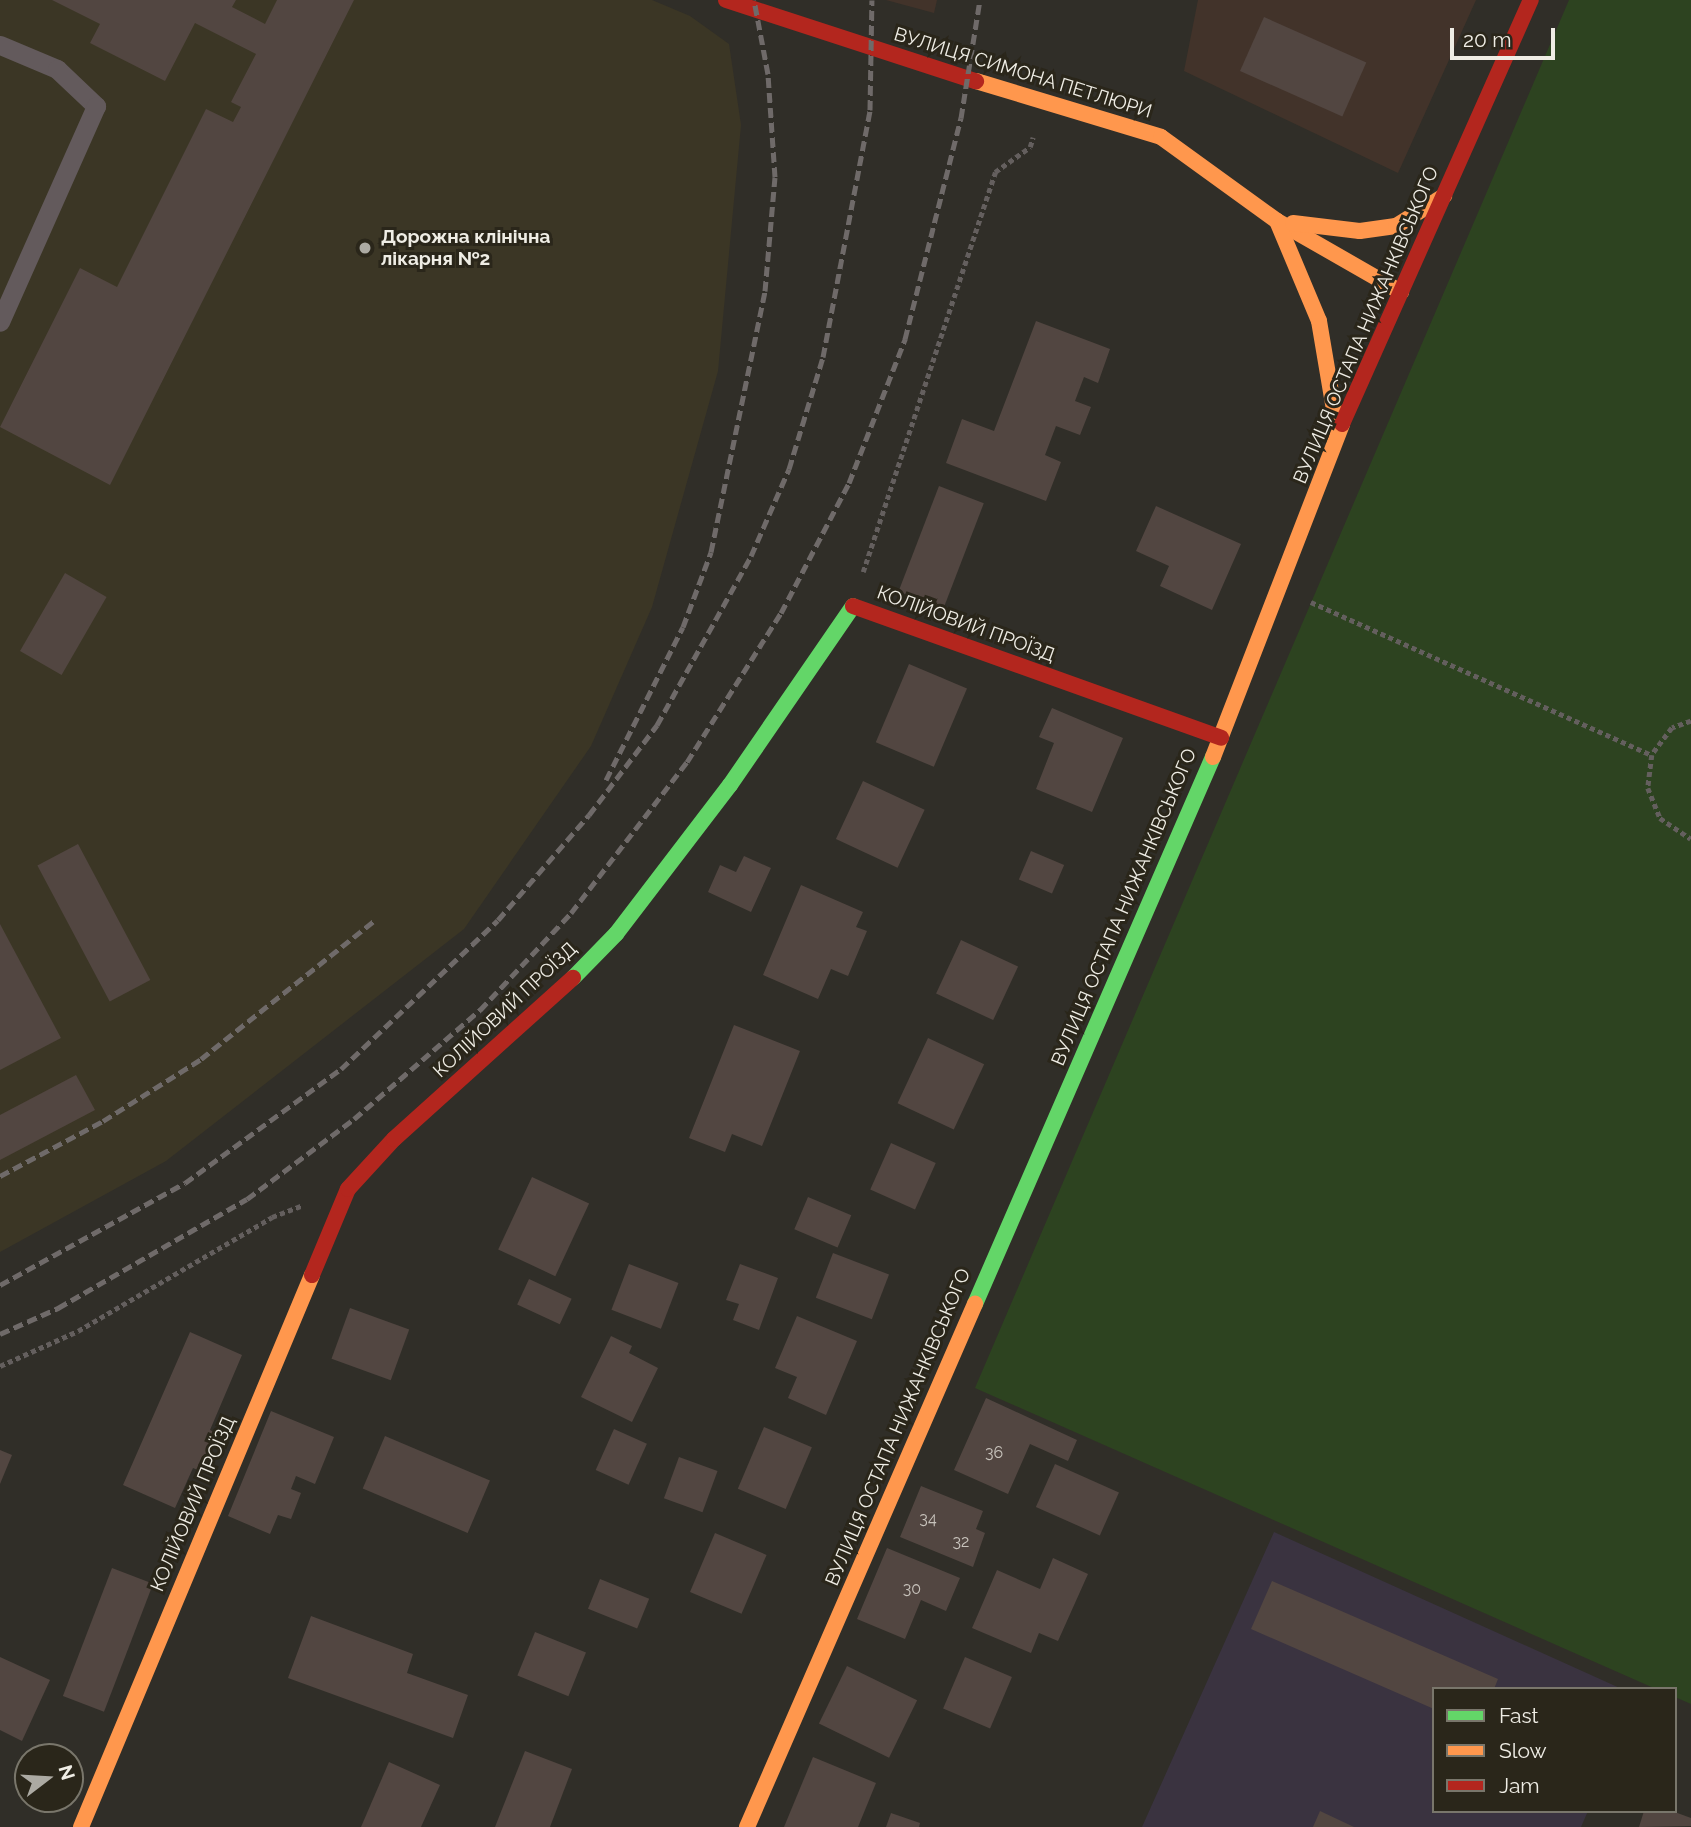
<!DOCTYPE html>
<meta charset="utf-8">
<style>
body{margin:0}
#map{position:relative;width:1691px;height:1827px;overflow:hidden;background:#302e28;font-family:Raleway,sans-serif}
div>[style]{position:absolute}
.commercial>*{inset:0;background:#3a3340}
.industrial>*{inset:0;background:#42332a}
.built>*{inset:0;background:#3b3625}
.green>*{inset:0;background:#2d4320}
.building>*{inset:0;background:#524641;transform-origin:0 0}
.path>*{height:4.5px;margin-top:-2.25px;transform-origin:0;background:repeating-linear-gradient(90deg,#645f5e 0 5px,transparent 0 8.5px)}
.lane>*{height:19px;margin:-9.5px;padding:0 9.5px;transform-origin:9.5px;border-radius:9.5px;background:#635a5c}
.fast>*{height:16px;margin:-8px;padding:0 8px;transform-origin:8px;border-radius:8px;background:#63d668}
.slow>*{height:16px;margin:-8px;padding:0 8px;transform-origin:8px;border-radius:8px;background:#ff974d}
.jam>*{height:16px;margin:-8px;padding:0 8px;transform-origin:8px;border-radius:8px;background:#b3261e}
.rail>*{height:5px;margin-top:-2.5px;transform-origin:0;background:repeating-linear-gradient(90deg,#6f6a69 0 10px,transparent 0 15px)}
.dots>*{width:19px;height:19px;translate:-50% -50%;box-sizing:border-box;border:4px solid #2a261a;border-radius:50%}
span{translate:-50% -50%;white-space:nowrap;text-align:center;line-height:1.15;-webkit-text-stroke:6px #2a261a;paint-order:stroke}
.number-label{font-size:16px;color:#c8c3bc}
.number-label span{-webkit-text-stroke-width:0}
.street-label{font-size:19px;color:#efede5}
.poi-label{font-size:19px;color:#efede5;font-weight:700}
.left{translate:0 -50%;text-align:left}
.legend{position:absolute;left:1432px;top:1687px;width:245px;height:126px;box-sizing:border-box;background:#2a261a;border:2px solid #79766b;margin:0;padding:9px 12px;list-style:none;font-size:21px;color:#efede5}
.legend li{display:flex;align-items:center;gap:14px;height:35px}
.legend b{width:35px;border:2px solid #79766b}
.north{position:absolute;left:14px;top:1743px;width:70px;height:70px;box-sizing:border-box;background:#2a261a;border:2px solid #79766b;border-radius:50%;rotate:73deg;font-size:19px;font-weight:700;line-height:28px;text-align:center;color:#efede5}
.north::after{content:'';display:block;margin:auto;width:24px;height:32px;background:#acaaa3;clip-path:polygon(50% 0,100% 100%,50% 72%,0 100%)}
.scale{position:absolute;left:1450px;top:28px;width:105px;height:32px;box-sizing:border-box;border:4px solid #efede5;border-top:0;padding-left:9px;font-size:21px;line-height:24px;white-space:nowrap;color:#efede5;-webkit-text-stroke:5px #2a261a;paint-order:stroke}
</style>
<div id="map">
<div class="commercial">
<div style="clip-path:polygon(1274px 1532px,1622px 1689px,1434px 1689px,1434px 1811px,1588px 1811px,1581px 1827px,1142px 1827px)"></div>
</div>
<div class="industrial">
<div style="clip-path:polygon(886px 0,937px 0,934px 13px)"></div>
<div style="clip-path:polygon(1198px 0,1476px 0,1398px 173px,1184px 71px)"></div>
</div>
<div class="built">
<div style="clip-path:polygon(0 0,652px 0,690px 16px,729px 44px,741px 125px,718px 371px,652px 607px,591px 746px,464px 929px,166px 1161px,0 1252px)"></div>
</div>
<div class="green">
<div style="clip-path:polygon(1569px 0,1691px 0,1691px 1704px,1675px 1697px,1675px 1689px,1656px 1689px,975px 1388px)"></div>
</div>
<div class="building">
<div style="clip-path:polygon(52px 0,236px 0,232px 7px,265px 24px,277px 0,354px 0,110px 485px,0 427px,80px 268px,117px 287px,206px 109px,233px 122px,241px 107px,231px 102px,256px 54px,195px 23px,165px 81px,90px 43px,100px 24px)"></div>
<div style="left:1264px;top:17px;width:112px;height:59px;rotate:24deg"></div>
<div style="clip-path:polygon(1036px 321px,1110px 349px,1098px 383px,1084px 377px,1075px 401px,1091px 407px,1080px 435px,1056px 426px,1045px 455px,1061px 462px,1046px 501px,946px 463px,962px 419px,994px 431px)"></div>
<div style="left:939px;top:486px;width:48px;height:113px;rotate:21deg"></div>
<div style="clip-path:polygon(1156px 506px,1241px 544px,1212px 610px,1160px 586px,1169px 566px,1136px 551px)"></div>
<div style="left:65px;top:573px;width:48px;height:90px;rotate:30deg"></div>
<div style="left:909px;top:664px;width:63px;height:85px;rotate:23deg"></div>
<div style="clip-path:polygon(1052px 708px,1123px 738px,1092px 812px,1036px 789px,1054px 743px,1039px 737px)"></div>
<div style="left:863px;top:781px;width:68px;height:64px;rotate:25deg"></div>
<div style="left:78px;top:844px;width:154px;height:46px;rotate:62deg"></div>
<div style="left:1031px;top:851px;width:36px;height:31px;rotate:23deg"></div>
<div style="clip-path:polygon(744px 856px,771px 868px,751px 912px,708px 892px,720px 865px,736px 872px)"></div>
<div style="clip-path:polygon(801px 885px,863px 912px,856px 927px,867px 931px,848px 976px,831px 969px,818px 999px,763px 975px)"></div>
<div style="clip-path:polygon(0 924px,61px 1038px,0 1070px)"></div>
<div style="left:961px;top:940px;width:63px;height:59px;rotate:25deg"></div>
<div style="clip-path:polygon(734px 1025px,800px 1051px,762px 1146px,732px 1134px,725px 1152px,689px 1138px)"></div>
<div style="left:928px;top:1038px;width:62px;height:72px;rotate:25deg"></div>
<div style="clip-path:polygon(76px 1075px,95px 1110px,0 1160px,0 1115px)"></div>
<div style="left:891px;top:1143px;width:49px;height:51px;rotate:24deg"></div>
<div style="left:532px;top:1177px;width:63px;height:80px;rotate:25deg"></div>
<div style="left:808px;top:1197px;width:47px;height:35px;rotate:23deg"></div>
<div style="left:833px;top:1253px;width:60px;height:48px;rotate:21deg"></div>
<div style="left:629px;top:1264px;width:53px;height:49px;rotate:21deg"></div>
<div style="clip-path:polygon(740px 1264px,778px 1278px,759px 1330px,733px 1320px,739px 1304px,726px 1300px)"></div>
<div style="left:529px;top:1279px;width:47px;height:28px;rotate:25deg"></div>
<div style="left:350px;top:1308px;width:63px;height:54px;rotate:20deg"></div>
<div style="clip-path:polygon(797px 1316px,857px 1341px,826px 1415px,788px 1398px,797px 1377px,775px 1368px)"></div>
<div style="clip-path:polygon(190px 1332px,242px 1355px,210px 1430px,216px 1433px,200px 1471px,193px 1468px,175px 1508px,123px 1485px)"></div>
<div style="clip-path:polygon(611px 1336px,632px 1346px,629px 1353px,658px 1368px,632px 1422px,581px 1397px)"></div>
<div style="clip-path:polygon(986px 1398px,1077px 1440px,1068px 1461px,1030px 1444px,1008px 1494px,954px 1470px)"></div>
<div style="clip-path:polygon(271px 1411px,334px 1437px,315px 1484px,296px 1476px,291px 1489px,301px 1493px,291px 1519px,278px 1515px,270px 1534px,228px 1516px)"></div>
<div style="left:764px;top:1427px;width:52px;height:67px;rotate:23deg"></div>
<div style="left:614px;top:1429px;width:36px;height:45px;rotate:24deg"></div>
<div style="left:385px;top:1436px;width:114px;height:57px;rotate:23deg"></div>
<div style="clip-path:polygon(0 1450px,12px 1455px,0 1484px)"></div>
<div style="left:679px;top:1457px;width:41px;height:44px;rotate:20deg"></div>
<div style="left:1055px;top:1464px;width:70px;height:47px;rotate:24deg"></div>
<div style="clip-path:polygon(921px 1486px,983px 1511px,976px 1529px,985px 1533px,973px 1567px,900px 1537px)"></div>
<div style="left:715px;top:1533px;width:56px;height:64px;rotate:23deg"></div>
<div style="clip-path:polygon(887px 1548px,960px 1578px,946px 1611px,921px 1600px,905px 1639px,857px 1619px)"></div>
<div style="clip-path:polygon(1053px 1558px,1088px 1574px,1058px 1641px,1039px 1633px,1031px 1653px,972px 1628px,997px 1570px,1040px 1589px)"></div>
<div style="left:112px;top:1568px;width:44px;height:137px;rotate:21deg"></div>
<div style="left:600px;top:1579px;width:53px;height:32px;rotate:22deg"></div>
<div style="clip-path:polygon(1272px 1581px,1498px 1679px,1494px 1689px,1434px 1689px,1434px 1709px,1251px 1629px)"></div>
<div style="clip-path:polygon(311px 1616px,413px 1654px,407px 1673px,468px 1695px,453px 1738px,288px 1678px)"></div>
<div style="left:535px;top:1632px;width:55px;height:47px;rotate:22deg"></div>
<div style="clip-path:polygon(0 1657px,50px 1680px,22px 1741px,0 1730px)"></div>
<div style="left:965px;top:1657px;width:51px;height:56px;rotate:23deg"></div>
<div style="left:847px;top:1666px;width:78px;height:64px;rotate:26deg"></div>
<div style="clip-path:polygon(525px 1751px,572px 1769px,550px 1827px,495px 1827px)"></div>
<div style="clip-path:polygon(813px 1757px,876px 1783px,858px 1827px,784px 1827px)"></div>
<div style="clip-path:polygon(389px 1762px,440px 1785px,421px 1827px,361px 1827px)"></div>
<div style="clip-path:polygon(1320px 1811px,1354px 1827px,1313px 1827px)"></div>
<div style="clip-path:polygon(1644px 1811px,1672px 1811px,1691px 1818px,1691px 1826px,1639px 1827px)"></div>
<div style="clip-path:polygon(891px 1813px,920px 1823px,919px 1827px,886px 1827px)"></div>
</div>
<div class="path">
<div style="left:863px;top:572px;width:421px;rotate:-71.7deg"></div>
<div style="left:995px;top:172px;width:43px;rotate:-35.5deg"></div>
<div style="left:1030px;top:147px;width:10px;rotate:-73deg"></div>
<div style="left:1311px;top:602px;width:374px;rotate:24.2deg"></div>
<div style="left:1691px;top:721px;width:20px;rotate:160deg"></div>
<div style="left:1672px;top:728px;width:34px;rotate:127deg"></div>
<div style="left:1652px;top:755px;width:33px;rotate:97deg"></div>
<div style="left:1648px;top:788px;width:32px;rotate:68deg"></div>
<div style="left:1660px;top:818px;width:37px;rotate:34deg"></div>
<div style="left:0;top:1366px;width:85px;rotate:-24.2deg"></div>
<div style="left:78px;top:1331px;width:225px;rotate:-30.4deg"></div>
<div style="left:272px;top:1217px;width:31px;rotate:-21deg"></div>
</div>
<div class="lane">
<div style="left:0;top:45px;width:62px;rotate:22.8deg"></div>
<div style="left:57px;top:69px;width:54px;rotate:43.5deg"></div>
<div style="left:96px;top:106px;width:236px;rotate:114deg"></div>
</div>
<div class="fast">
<div style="left:573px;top:978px;width:62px;rotate:-45.7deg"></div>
<div style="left:616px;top:934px;width:188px;rotate:-52.6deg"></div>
<div style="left:730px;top:785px;width:217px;rotate:-55.5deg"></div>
<div style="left:975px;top:1304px;width:597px;rotate:-66.49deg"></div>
</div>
<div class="slow">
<div style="left:976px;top:81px;width:193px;rotate:16.8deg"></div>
<div style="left:1161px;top:137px;width:143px;rotate:35.9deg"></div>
<div style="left:1277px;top:221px;width:143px;rotate:29.8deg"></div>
<div style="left:1277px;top:221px;width:108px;rotate:67.2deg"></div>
<div style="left:1319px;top:321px;width:114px;rotate:80.4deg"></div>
<div style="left:1293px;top:223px;width:67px;rotate:6.8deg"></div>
<div style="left:1360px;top:231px;width:36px;rotate:-8deg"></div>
<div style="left:1396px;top:226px;width:57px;rotate:-32deg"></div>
<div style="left:1213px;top:757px;width:357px;rotate:-68.8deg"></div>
<div style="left:81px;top:1827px;width:598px;rotate:-67.29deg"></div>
<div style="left:747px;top:1827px;width:571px;rotate:-66.45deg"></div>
</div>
<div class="jam">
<div style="left:726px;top:0;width:263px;rotate:18deg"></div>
<div style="left:1342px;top:424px;width:464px;rotate:-66deg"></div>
<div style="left:853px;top:606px;width:391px;rotate:19.7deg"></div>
<div style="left:312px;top:1275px;width:93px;rotate:-67.3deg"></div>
<div style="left:348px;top:1189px;width:68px;rotate:-47.4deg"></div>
<div style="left:394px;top:1139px;width:241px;rotate:-42deg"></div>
</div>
<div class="rail">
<div style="left:606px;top:780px;width:171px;rotate:-63.3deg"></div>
<div style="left:683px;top:627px;width:80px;rotate:-69.5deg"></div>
<div style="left:711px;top:552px;width:267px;rotate:-78.3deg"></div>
<div style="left:765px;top:291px;width:114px;rotate:-85deg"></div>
<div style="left:775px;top:177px;width:103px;rotate:-93.9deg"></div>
<div style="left:768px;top:74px;width:75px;rotate:-100.7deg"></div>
<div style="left:0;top:1176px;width:117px;rotate:-28.1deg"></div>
<div style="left:103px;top:1121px;width:116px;rotate:-32.3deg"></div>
<div style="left:201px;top:1059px;width:221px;rotate:-38.6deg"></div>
<div style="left:0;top:1285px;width:211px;rotate:-28.9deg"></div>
<div style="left:185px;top:1183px;width:193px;rotate:-36.2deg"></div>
<div style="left:341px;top:1069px;width:216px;rotate:-43.5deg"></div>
<div style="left:498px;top:920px;width:139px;rotate:-49.1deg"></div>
<div style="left:589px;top:815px;width:113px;rotate:-52.9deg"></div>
<div style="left:657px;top:725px;width:193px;rotate:-60.9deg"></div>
<div style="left:751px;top:556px;width:95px;rotate:-66.4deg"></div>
<div style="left:789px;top:469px;width:117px;rotate:-73.1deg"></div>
<div style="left:823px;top:357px;width:251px;rotate:-79.2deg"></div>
<div style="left:870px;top:110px;width:110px;rotate:-89deg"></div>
<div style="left:0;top:1334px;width:64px;rotate:-24.1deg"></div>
<div style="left:58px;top:1308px;width:218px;rotate:-30deg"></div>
<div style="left:247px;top:1199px;width:134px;rotate:-36.8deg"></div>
<div style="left:354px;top:1119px;width:167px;rotate:-40.9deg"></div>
<div style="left:480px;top:1010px;width:133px;rotate:-46.8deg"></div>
<div style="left:571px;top:913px;width:190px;rotate:-52.5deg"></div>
<div style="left:687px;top:762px;width:176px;rotate:-57.8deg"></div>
<div style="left:781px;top:613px;width:147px;rotate:-62.4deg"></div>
<div style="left:849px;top:483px;width:155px;rotate:-68.7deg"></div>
<div style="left:905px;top:339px;width:228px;rotate:-75.8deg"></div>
<div style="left:961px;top:118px;width:120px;rotate:-80.9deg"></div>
</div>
<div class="dots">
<div style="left:365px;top:248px;background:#acaaa3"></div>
</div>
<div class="number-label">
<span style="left:994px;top:1453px">36</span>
<span style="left:928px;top:1519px">34</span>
<span style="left:961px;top:1542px">32</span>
<span style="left:912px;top:1589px">30</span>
</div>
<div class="street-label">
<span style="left:1023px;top:73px;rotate:17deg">ВУЛИЦЯ СИМОНА ПЕТЛЮРИ</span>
<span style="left:1366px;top:325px;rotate:-67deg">ВУЛИЦЯ ОСТАПА НИЖАНКІВСЬКОГО</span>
<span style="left:966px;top:624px;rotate:20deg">КОЛІЙОВИЙ ПРОЇЗД</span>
<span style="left:1124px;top:907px;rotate:-67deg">ВУЛИЦЯ ОСТАПА НИЖАНКІВСЬКОГО</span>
<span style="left:505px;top:1010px;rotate:-43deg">КОЛІЙОВИЙ ПРОЇЗД</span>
<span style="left:898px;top:1427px;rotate:-67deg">ВУЛИЦЯ ОСТАПА НИЖАНКІВСЬКОГО</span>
<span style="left:193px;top:1504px;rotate:-67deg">КОЛІЙОВИЙ ПРОЇЗД</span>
</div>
<div class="poi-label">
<span class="left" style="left:381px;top:248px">Дорожна клінічна<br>лікарня №2</span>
</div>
<ul class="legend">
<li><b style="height:9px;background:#63d668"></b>Fast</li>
<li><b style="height:9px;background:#ff974d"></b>Slow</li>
<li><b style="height:9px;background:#b3261e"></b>Jam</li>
</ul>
<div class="north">N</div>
<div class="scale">20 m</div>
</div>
